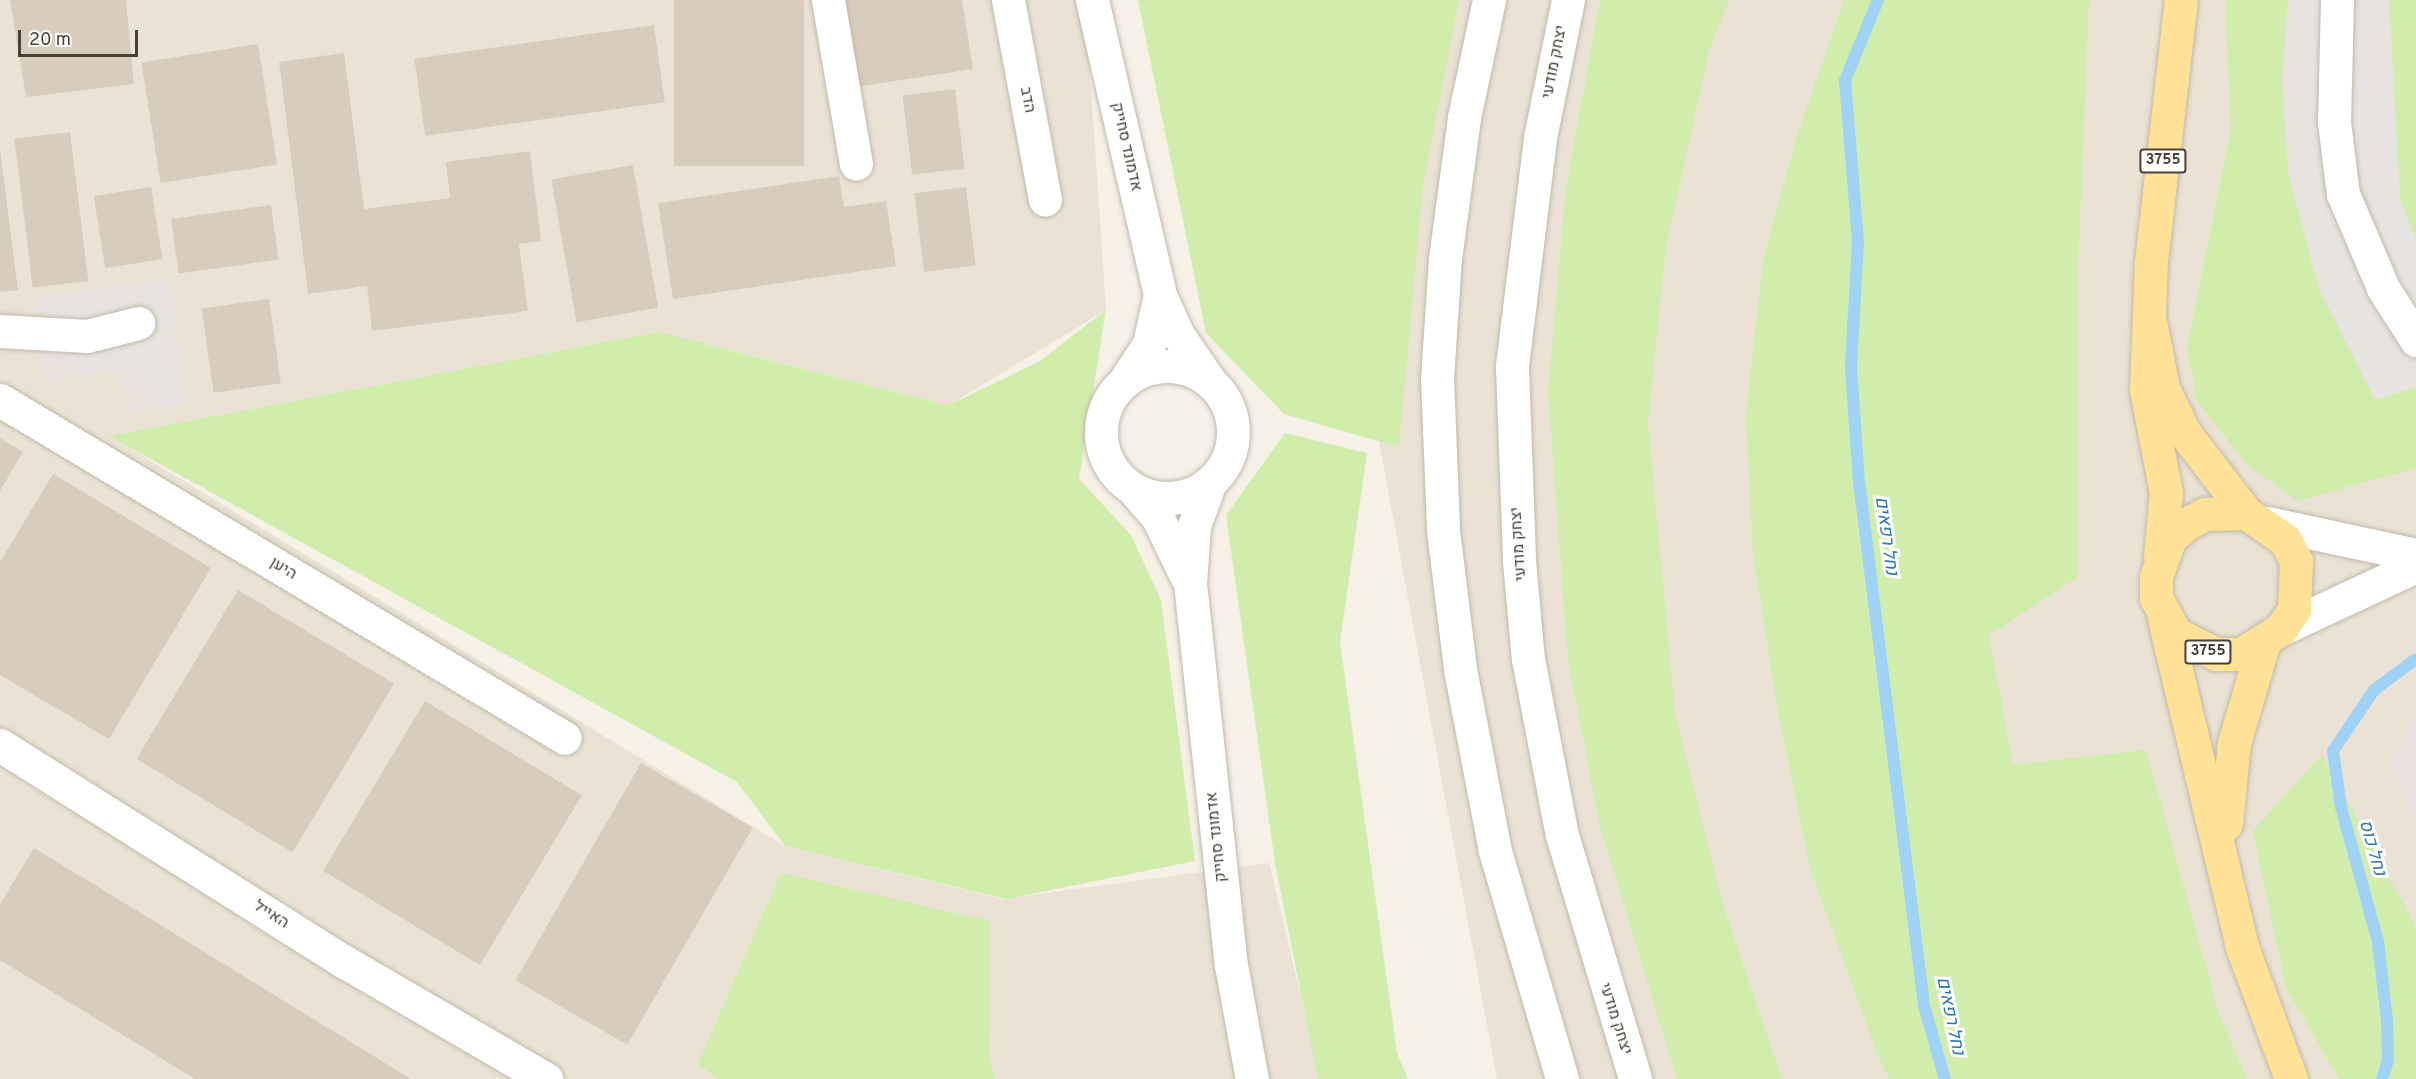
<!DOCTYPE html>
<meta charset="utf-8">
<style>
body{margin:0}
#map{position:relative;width:2416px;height:1079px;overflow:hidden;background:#f5f1e7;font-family:Overpass,Heebo,sans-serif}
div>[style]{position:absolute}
.residential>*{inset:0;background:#eae3d5}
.green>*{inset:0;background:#d0edac}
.parking>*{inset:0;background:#e6e3e0}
.stream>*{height:12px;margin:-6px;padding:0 6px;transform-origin:6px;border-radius:6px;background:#9ed2f7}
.building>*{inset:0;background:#d8cdbc;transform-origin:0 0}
.roads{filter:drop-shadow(0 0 2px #c2b9a9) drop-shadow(0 0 2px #c2b9a9)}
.minor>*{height:33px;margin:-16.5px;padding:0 16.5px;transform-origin:16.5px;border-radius:16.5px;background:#fff}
.minor>.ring{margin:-16.5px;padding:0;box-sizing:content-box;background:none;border:33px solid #fff;border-radius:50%}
.major>*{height:33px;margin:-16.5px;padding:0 16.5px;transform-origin:16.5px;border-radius:16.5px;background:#ffe296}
span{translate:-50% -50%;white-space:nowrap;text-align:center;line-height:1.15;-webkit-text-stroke:6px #fff;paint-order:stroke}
.shield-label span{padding:2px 4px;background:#fff;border:2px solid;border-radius:4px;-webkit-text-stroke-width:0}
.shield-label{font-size:15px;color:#494135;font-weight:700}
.street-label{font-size:16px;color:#494135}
.water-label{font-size:18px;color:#2378b7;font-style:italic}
.scale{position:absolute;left:18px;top:30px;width:120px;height:27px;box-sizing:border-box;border:3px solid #494135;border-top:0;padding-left:8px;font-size:18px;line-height:21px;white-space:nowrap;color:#494135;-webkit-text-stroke:4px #fff;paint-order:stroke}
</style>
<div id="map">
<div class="residential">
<div style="clip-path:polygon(0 0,1085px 0,1106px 310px,949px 405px,660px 332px,110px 436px,785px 846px,1002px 899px,1269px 863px,1321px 1079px,0 1079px)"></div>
<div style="clip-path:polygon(1428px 0,2416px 0,2416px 1079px,1497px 1079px,1352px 295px)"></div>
</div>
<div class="green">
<div style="clip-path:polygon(1138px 0,1459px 0,1423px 186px,1399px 447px,1284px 414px,1206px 333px)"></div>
<div style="clip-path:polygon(1600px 0,1729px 0,1709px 51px,1666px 248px,1648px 422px,1675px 714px,1723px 905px,1782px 1079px,1677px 1079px,1600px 826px,1568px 661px,1548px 392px,1566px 188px)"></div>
<div style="clip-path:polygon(1844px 0,2089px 0,2078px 269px,2078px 577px,1989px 635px,2013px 765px,2146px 750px,2220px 1017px,2247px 1079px,1889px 1079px,1877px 1053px,1810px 868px,1777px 706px,1753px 554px,1746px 416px,1763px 261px,1796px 139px)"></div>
<div style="clip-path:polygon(2225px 0,2416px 0,2416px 468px,2298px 501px,2248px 466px,2197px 401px,2187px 349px,2231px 129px)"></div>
<div style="clip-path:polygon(1106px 310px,1079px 479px,1131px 535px,1161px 600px,1195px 861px,1006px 899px,785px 846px,737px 782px,109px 436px,659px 332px,949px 405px,1040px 361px)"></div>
<div style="clip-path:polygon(1285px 433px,1367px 453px,1340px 642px,1397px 1053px,1408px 1079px,1318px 1079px,1275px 863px,1226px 515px)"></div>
<div style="clip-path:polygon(2322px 754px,2416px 927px,2416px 1079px,2339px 1079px,2286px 988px,2253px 831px)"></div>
<div style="clip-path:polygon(781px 873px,990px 921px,989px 1055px,994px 1079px,718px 1079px,698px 1064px)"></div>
</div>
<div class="parking">
<div style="clip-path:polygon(2288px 0,2389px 0,2400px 198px,2416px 240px,2416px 387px,2375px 400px,2319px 289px,2288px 173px,2282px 80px)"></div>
<div style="clip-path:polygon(171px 279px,186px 404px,128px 412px,122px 370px,45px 380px,35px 297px)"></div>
<div style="clip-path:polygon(2416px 717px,2416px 822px,2398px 788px,2394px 759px)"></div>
</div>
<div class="stream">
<div style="left:1878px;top:0;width:87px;rotate:112.4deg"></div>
<div style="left:1845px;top:80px;width:162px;rotate:85.4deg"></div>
<div style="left:1858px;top:241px;width:127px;rotate:93.2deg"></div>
<div style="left:1851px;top:368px;width:113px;rotate:86deg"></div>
<div style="left:1859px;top:481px;width:528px;rotate:82.93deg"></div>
<div style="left:1924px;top:1005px;width:77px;rotate:74.2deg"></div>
<div style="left:2382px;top:1079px;width:20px;rotate:-72deg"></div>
<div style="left:2388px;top:1060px;width:41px;rotate:-91.4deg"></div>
<div style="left:2387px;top:1019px;width:78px;rotate:-96.7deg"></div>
<div style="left:2378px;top:942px;width:140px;rotate:-105.3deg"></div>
<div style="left:2341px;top:807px;width:57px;rotate:-98.1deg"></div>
<div style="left:2333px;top:751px;width:73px;rotate:-56.1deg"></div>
<div style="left:2374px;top:690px;width:52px;rotate:-36.4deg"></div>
</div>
<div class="building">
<div style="clip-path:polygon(10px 0,126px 0,134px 84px,26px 97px)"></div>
<div style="left:674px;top:0;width:130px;height:166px"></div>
<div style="clip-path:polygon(835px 0,962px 0,973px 69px,849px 88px)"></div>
<div style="left:654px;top:25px;width:78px;height:242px;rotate:82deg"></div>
<div style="left:258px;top:44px;width:122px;height:118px;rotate:81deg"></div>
<div style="clip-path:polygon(344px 53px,364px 209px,450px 198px,446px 162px,530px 151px,541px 241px,519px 244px,528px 311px,372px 331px,367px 286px,308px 294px,279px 62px)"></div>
<div style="left:955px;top:89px;width:80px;height:53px;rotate:83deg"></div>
<div style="left:70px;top:132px;width:150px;height:56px;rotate:83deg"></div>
<div style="clip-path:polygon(0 149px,18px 290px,0 292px)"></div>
<div style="left:633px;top:165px;width:145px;height:83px;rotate:80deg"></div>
<div style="clip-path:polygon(839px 176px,844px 207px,886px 201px,896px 266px,673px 299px,658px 203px)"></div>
<div style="left:151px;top:187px;width:73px;height:58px;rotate:81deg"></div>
<div style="left:966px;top:187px;width:79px;height:52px;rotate:83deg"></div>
<div style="left:271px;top:205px;width:55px;height:101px;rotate:82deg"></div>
<div style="left:269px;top:299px;width:85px;height:68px;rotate:82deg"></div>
<div style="clip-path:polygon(0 438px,23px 452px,0 491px)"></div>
<div style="clip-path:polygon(53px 474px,211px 568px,109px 739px,0 675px,0 562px)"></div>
<div style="left:238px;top:590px;width:182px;height:197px;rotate:31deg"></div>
<div style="left:425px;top:701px;width:183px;height:198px;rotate:31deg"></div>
<div style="left:641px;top:763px;width:129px;height:251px;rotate:30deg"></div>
<div style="clip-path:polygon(34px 848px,141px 913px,411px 1079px,195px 1079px,0 960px,0 904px)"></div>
</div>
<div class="roads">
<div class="minor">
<div style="left:828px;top:0;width:166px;rotate:80.3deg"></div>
<div style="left:1008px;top:0;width:203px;rotate:79.5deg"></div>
<div style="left:1092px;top:0;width:303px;rotate:77deg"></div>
<div style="left:1160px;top:295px;width:44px;rotate:65.8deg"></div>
<div style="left:1178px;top:335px;width:55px;rotate:55.4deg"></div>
<div style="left:1489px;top:0;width:121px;rotate:102deg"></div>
<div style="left:1464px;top:118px;width:141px;rotate:97.7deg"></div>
<div style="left:1445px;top:258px;width:120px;rotate:93.8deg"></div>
<div style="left:1437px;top:378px;width:152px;rotate:87.7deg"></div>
<div style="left:1443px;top:530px;width:140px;rotate:83deg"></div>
<div style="left:1460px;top:669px;width:185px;rotate:79.1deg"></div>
<div style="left:1495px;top:851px;width:238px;rotate:73.6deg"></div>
<div style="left:1568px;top:0;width:141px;rotate:101.5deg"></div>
<div style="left:1540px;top:138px;width:231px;rotate:97deg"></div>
<div style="left:1512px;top:367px;width:194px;rotate:87.9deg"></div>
<div style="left:1519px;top:561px;width:98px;rotate:84.8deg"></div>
<div style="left:1528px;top:659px;width:179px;rotate:79.1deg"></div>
<div style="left:1562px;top:835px;width:255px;rotate:73.3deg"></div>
<div style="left:2337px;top:0;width:122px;rotate:91.4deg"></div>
<div style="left:2334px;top:122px;width:73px;rotate:82.9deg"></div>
<div style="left:2343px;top:194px;width:102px;rotate:66.9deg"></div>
<div style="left:2383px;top:288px;width:62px;rotate:57.6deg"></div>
<div style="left:0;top:331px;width:87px;rotate:3.3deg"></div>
<div style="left:87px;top:336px;width:53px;rotate:-14.3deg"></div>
<div class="ring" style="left:1101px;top:366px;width:99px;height:99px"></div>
<div style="left:1124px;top:382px;width:45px;rotate:-56.7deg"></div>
<div style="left:1149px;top:344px;width:50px;rotate:-77.3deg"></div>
<div style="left:0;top:400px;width:658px;rotate:30.89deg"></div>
<div style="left:1210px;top:482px;width:47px;rotate:110deg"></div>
<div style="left:1194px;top:526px;width:57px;rotate:94deg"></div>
<div style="left:1190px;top:583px;width:384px;rotate:83.9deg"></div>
<div style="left:1231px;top:965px;width:116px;rotate:79.6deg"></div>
<div style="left:1133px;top:489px;width:38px;rotate:49deg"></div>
<div style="left:1158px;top:518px;width:64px;rotate:64.2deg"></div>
<div style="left:2267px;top:523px;width:152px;rotate:12.1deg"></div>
<div style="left:2281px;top:629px;width:149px;rotate:-25deg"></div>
<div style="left:0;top:745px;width:408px;rotate:32.2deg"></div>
<div style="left:345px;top:962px;width:233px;rotate:30.2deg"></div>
</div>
<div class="major">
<div style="left:2150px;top:321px;width:68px;rotate:79deg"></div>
<div style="left:2163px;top:388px;width:49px;rotate:64.5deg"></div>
<div style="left:2184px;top:432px;width:102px;rotate:52.6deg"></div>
<div style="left:2246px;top:513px;width:47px;rotate:34.7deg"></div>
<div style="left:2285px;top:540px;width:24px;rotate:62deg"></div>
<div style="left:2296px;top:561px;width:48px;rotate:92.4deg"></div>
<div style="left:2294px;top:609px;width:24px;rotate:123deg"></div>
<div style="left:2281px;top:629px;width:47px;rotate:148deg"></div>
<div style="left:2241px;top:654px;width:25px;rotate:180deg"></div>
<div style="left:2216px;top:654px;width:45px;rotate:-153.4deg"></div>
<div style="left:2176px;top:634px;width:41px;rotate:-119.1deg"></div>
<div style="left:2156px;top:598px;width:21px;rotate:-90deg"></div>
<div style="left:2156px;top:577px;width:41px;rotate:-70.3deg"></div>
<div style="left:2170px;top:538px;width:21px;rotate:-41deg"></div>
<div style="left:2186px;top:524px;width:21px;rotate:-28deg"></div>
<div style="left:2205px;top:514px;width:41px;rotate:-1.4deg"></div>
<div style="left:2160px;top:556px;width:63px;rotate:-84.6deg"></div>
<div style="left:2166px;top:493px;width:105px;rotate:-101deg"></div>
<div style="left:2146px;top:390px;width:128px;rotate:-87.8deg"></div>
<div style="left:2151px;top:262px;width:264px;rotate:-83.5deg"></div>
<div style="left:2164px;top:619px;width:337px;rotate:76.6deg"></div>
<div style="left:2242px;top:947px;width:141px;rotate:69.6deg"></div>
<div style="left:2226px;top:824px;width:81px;rotate:-84.4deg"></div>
<div style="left:2234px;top:743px;width:102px;rotate:-73.5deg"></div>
</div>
</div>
<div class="shield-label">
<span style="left:2163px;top:161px">3755</span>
<span style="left:2208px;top:652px">3755</span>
</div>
<div class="street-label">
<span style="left:1555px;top:62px;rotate:-79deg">יצחק מודעי</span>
<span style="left:1027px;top:100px;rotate:79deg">הדב</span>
<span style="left:1126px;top:147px;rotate:77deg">אדמונד סחייק</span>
<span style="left:1519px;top:544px;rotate:-94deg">יצחק מודעי</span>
<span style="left:283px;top:569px;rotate:31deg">היען</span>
<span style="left:1217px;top:837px;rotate:-96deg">אדמונד סחייק</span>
<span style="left:271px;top:915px;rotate:32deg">האייל</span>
<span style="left:1615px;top:1019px;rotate:72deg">יצחק מודעי</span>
</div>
<div class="water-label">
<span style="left:1885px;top:536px;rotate:82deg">נחל רפאים</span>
<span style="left:2371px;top:848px;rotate:74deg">נחל כוס</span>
<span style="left:1949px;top:1016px;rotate:78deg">נחל רפאים</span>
</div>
<div class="scale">20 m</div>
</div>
